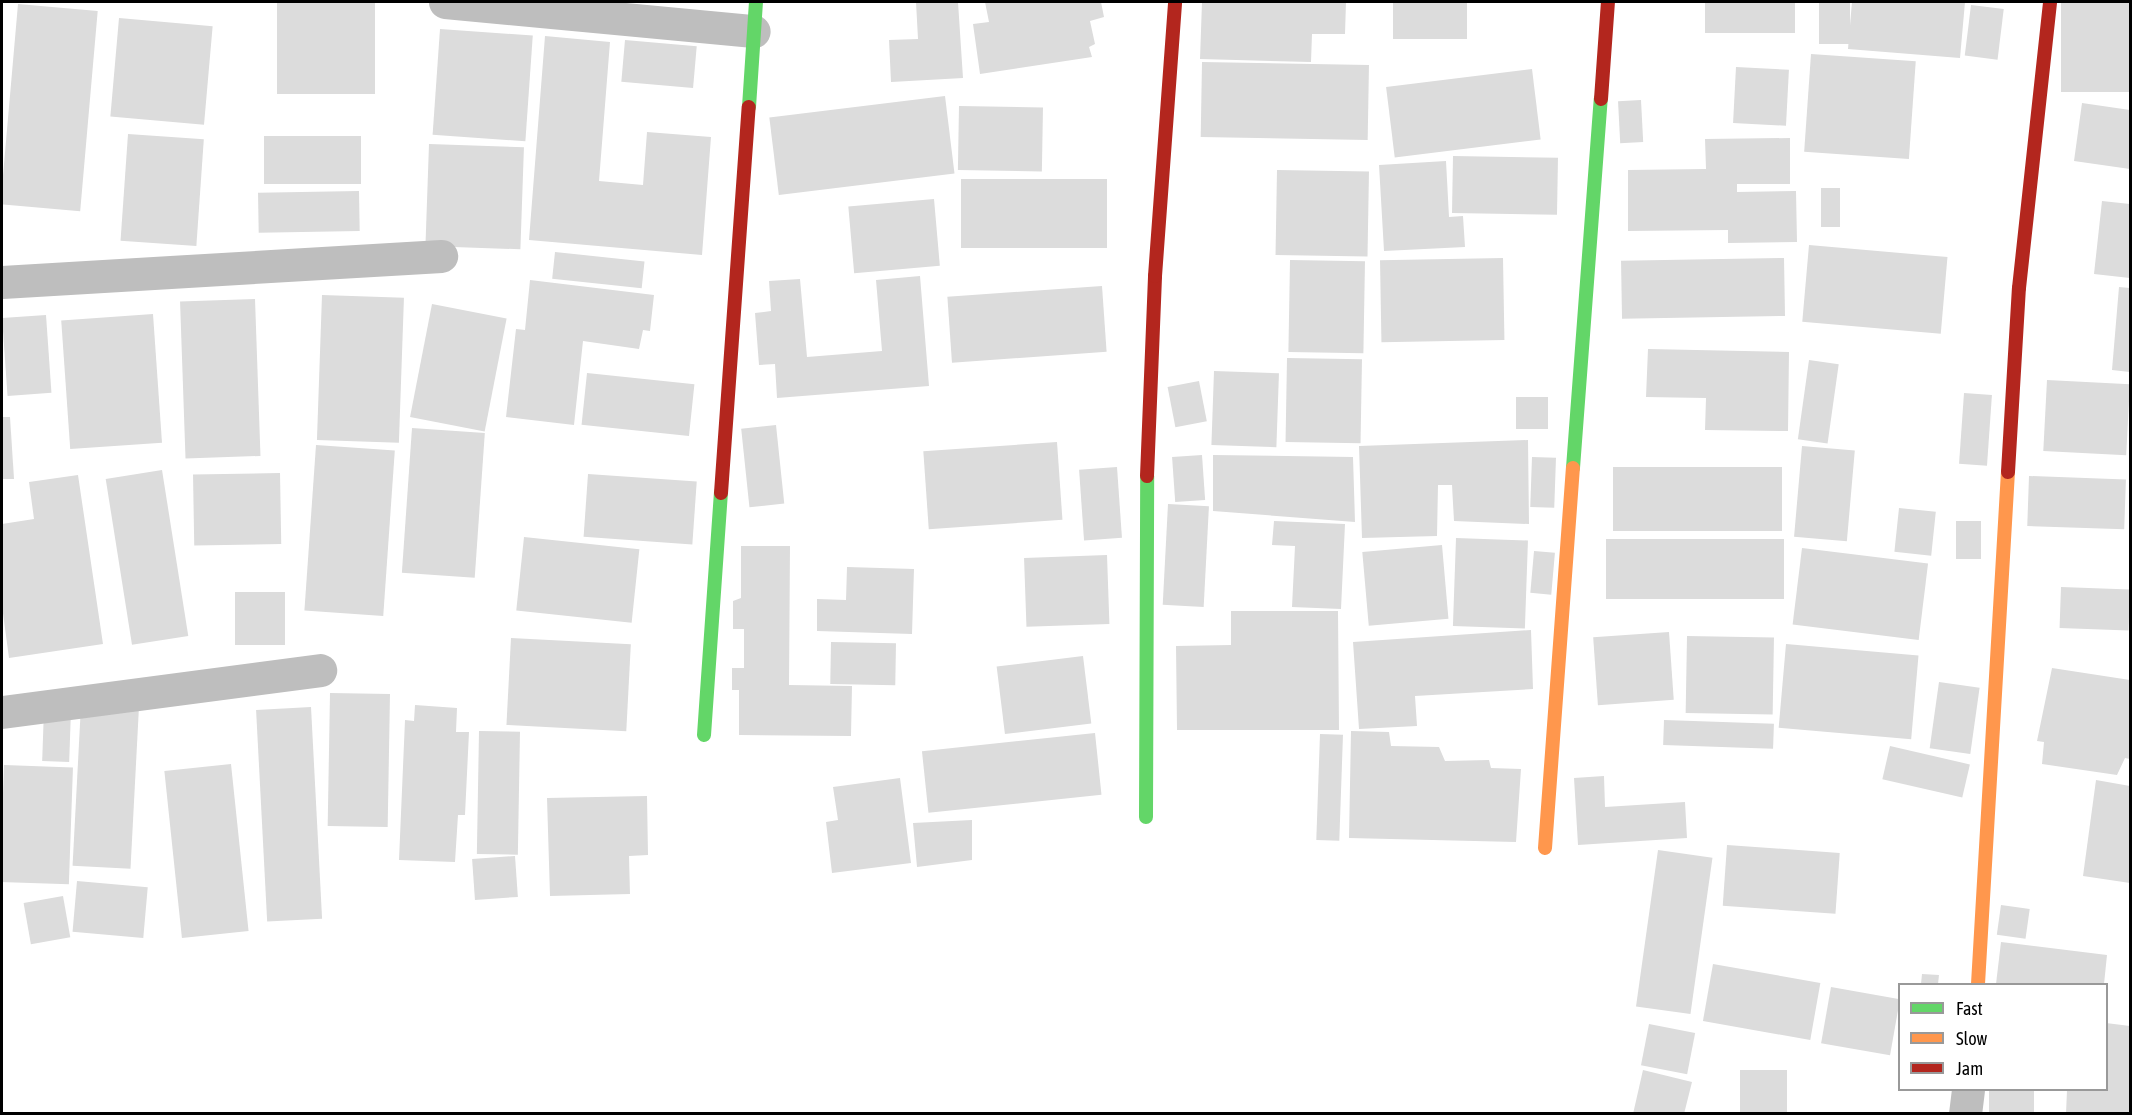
<!DOCTYPE html>
<style>
body{margin:0}
#map{position:relative;width:2132px;height:1115px;overflow:hidden;background:#fff;font-family:"Asap Condensed",sans-serif}
div>[style]{position:absolute}
.building>*{inset:0;background:#dcdcdc;transform-origin:0 0}
.street>*{height:33px;margin:-16.5px;padding:0 16.5px;transform-origin:16.5px;border-radius:16.5px;background:#bebebe}
.fast>*{height:14px;margin:-7px;padding:0 7px;transform-origin:7px;border-radius:7px;background:#63d668}
.slow>*{height:14px;margin:-7px;padding:0 7px;transform-origin:7px;border-radius:7px;background:#ff974d}
.jam>*{height:14px;margin:-7px;padding:0 7px;transform-origin:7px;border-radius:7px;background:#b3261e}
span{translate:-50% -50%;white-space:nowrap;text-align:center;line-height:1.15;-webkit-text-stroke:6px #fff;paint-order:stroke}
.frame{position:absolute;inset:0;border:3px solid #000;pointer-events:none}
.legend{position:absolute;left:1898px;top:983px;width:210px;height:108px;box-sizing:border-box;background:#fff;border:2px solid #999;margin:0;padding:8px 10px;list-style:none;font-size:18px;color:#000}
.legend li{display:flex;align-items:center;gap:12px;height:30px}
.legend b{width:30px;border:2px solid #999}
</style>
<div id="map">
<div class="building">
<div style="left:277px;top:2px;width:98px;height:92px"></div>
<div style="clip-path:polygon(916px 2px,958px 2px,963px 78px,891px 82px,889px 40px,918px 39px)"></div>
<div style="clip-path:polygon(985px 2px,1101px 2px,1104px 17px,1090px 21px,1095px 44px,1089px 47px,1092px 57px,980px 74px,973px 24px,989px 22px)"></div>
<div style="clip-path:polygon(1202px 2px,1346px 2px,1345px 34px,1312px 34px,1311px 62px,1200px 59px)"></div>
<div style="left:1393px;top:2px;width:74px;height:37px"></div>
<div style="left:1705px;top:2px;width:90px;height:31px"></div>
<div style="left:1819px;top:2px;width:31px;height:42px"></div>
<div style="clip-path:polygon(1852px 2px,1965px 2px,1960px 58px,1848px 49px)"></div>
<div style="left:2061px;top:2px;width:69px;height:90px"></div>
<div style="left:18px;top:4px;width:80px;height:201px;rotate:5deg"></div>
<div style="left:1971px;top:5px;width:33px;height:51px;rotate:7deg"></div>
<div style="left:119px;top:18px;width:94px;height:99px;rotate:5deg"></div>
<div style="left:440px;top:29px;width:93px;height:106px;rotate:4deg"></div>
<div style="clip-path:polygon(545px 36px,610px 42px,599px 181px,643px 185px,647px 132px,711px 137px,702px 255px,529px 240px)"></div>
<div style="left:625px;top:40px;width:72px;height:42px;rotate:5deg"></div>
<div style="left:1811px;top:54px;width:105px;height:98px;rotate:4deg"></div>
<div style="left:1202px;top:62px;width:167px;height:75px;rotate:1deg"></div>
<div style="left:1736px;top:67px;width:53px;height:56px;rotate:3deg"></div>
<div style="left:1532px;top:69px;width:71px;height:147px;rotate:83deg"></div>
<div style="left:945px;top:96px;width:78px;height:177px;rotate:83deg"></div>
<div style="left:1641px;top:100px;width:42px;height:23px;rotate:87deg"></div>
<div style="clip-path:polygon(2082px 103px,2130px 110px,2130px 169px,2074px 161px)"></div>
<div style="left:959px;top:106px;width:84px;height:64px;rotate:1deg"></div>
<div style="left:128px;top:134px;width:76px;height:107px;rotate:4deg"></div>
<div style="left:264px;top:136px;width:97px;height:48px"></div>
<div style="clip-path:polygon(1790px 138px,1790px 184px,1737px 184px,1737px 192px,1796px 191px,1797px 242px,1728px 243px,1728px 230px,1628px 231px,1628px 170px,1706px 169px,1705px 139px)"></div>
<div style="left:429px;top:144px;width:95px;height:102px;rotate:2deg"></div>
<div style="left:1453px;top:156px;width:105px;height:57px;rotate:1deg"></div>
<div style="clip-path:polygon(1446px 161px,1449px 217px,1463px 216px,1465px 247px,1384px 251px,1379px 165px)"></div>
<div style="left:1277px;top:170px;width:92px;height:85px;rotate:1deg"></div>
<div style="left:961px;top:179px;width:146px;height:69px"></div>
<div style="left:1821px;top:188px;width:19px;height:39px"></div>
<div style="left:359px;top:191px;width:40px;height:101px;rotate:89deg"></div>
<div style="left:934px;top:199px;width:67px;height:86px;rotate:85deg"></div>
<div style="clip-path:polygon(2102px 201px,2130px 204px,2130px 278px,2094px 274px)"></div>
<div style="left:1809px;top:245px;width:139px;height:77px;rotate:5deg"></div>
<div style="left:555px;top:252px;width:90px;height:27px;rotate:6deg"></div>
<div style="left:1503px;top:258px;width:82px;height:123px;rotate:89deg"></div>
<div style="left:1784px;top:258px;width:58px;height:163px;rotate:89deg"></div>
<div style="left:1290px;top:260px;width:75px;height:92px;rotate:1deg"></div>
<div style="clip-path:polygon(920px 276px,929px 386px,777px 398px,775px 364px,759px 365px,755px 313px,771px 311px,769px 281px,800px 279px,807px 357px,882px 351px,876px 280px)"></div>
<div style="clip-path:polygon(530px 280px,654px 295px,650px 331px,643px 330px,639px 349px,583px 341px,574px 425px,506px 417px,516px 329px,525px 330px)"></div>
<div style="left:1102px;top:286px;width:66px;height:155px;rotate:86deg"></div>
<div style="clip-path:polygon(2119px 287px,2130px 288px,2130px 372px,2112px 370px)"></div>
<div style="left:322px;top:295px;width:82px;height:145px;rotate:2deg"></div>
<div style="left:255px;top:299px;width:157px;height:75px;rotate:88deg"></div>
<div style="left:432px;top:304px;width:76px;height:115px;rotate:11deg"></div>
<div style="left:153px;top:314px;width:129px;height:92px;rotate:86deg"></div>
<div style="left:46px;top:315px;width:78px;height:44px;rotate:86deg"></div>
<div style="clip-path:polygon(1648px 349px,1789px 352px,1788px 431px,1705px 430px,1706px 398px,1646px 397px)"></div>
<div style="left:1287px;top:358px;width:75px;height:84px;rotate:1deg"></div>
<div style="left:1809px;top:360px;width:30px;height:80px;rotate:8deg"></div>
<div style="left:1214px;top:371px;width:65px;height:74px;rotate:2deg"></div>
<div style="left:587px;top:373px;width:108px;height:52px;rotate:6deg"></div>
<div style="left:2047px;top:380px;width:83px;height:71px;rotate:3deg"></div>
<div style="left:1199px;top:381px;width:41px;height:32px;rotate:79deg"></div>
<div style="left:1964px;top:393px;width:28px;height:71px;rotate:4deg"></div>
<div style="left:1516px;top:397px;width:32px;height:32px"></div>
<div style="clip-path:polygon(2px 417px,10px 417px,14px 479px,2px 479px)"></div>
<div style="left:776px;top:425px;width:79px;height:35px;rotate:84deg"></div>
<div style="left:412px;top:428px;width:73px;height:145px;rotate:4deg"></div>
<div style="clip-path:polygon(1528px 440px,1529px 524px,1454px 521px,1452px 485px,1438px 485px,1437px 536px,1362px 538px,1359px 446px)"></div>
<div style="left:1057px;top:442px;width:78px;height:134px;rotate:86deg"></div>
<div style="left:316px;top:445px;width:79px;height:166px;rotate:4deg"></div>
<div style="left:1802px;top:446px;width:53px;height:91px;rotate:5deg"></div>
<div style="left:1202px;top:455px;width:45px;height:30px;rotate:86deg"></div>
<div style="clip-path:polygon(1213px 455px,1353px 457px,1355px 522px,1213px 511px)"></div>
<div style="left:1532px;top:457px;width:24px;height:50px;rotate:2deg"></div>
<div style="left:1117px;top:467px;width:71px;height:38px;rotate:86deg"></div>
<div style="left:1782px;top:467px;width:64px;height:169px;rotate:90deg"></div>
<div style="left:162px;top:470px;width:168px;height:57px;rotate:81deg"></div>
<div style="left:280px;top:473px;width:71px;height:87px;rotate:89deg"></div>
<div style="left:588px;top:474px;width:109px;height:63px;rotate:4deg"></div>
<div style="clip-path:polygon(78px 475px,103px 644px,9px 658px,2px 606px,2px 524px,34px 519px,29px 482px)"></div>
<div style="left:2029px;top:476px;width:97px;height:50px;rotate:2deg"></div>
<div style="left:1168px;top:504px;width:41px;height:101px;rotate:3deg"></div>
<div style="left:1899px;top:508px;width:37px;height:44px;rotate:6deg"></div>
<div style="clip-path:polygon(1274px 521px,1345px 524px,1341px 609px,1292px 607px,1295px 546px,1272px 545px)"></div>
<div style="left:1956px;top:521px;width:25px;height:38px"></div>
<div style="left:524px;top:537px;width:116px;height:74px;rotate:6deg"></div>
<div style="left:1456px;top:538px;width:72px;height:88px;rotate:2deg"></div>
<div style="left:1784px;top:539px;width:60px;height:178px;rotate:90deg"></div>
<div style="left:1442px;top:545px;width:74px;height:80px;rotate:85deg"></div>
<div style="clip-path:polygon(741px 546px,790px 546px,789px 685px,852px 686px,851px 736px,739px 735px,739px 690px,732px 690px,732px 668px,744px 668px,744px 629px,733px 629px,733px 601px,741px 598px)"></div>
<div style="left:1802px;top:548px;width:127px;height:77px;rotate:7deg"></div>
<div style="left:1534px;top:551px;width:21px;height:42px;rotate:5deg"></div>
<div style="left:1107px;top:555px;width:69px;height:83px;rotate:88deg"></div>
<div style="clip-path:polygon(847px 567px,914px 569px,912px 634px,817px 631px,817px 599px,846px 600px)"></div>
<div style="left:2061px;top:587px;width:69px;height:41px;rotate:2deg"></div>
<div style="left:285px;top:592px;width:53px;height:50px;rotate:90deg"></div>
<div style="clip-path:polygon(1231px 611px,1338px 611px,1339px 730px,1177px 730px,1176px 646px,1231px 645px)"></div>
<div style="clip-path:polygon(1531px 630px,1533px 689px,1415px 696px,1417px 726px,1359px 729px,1353px 642px)"></div>
<div style="left:1669px;top:632px;width:68px;height:76px;rotate:86deg"></div>
<div style="left:1687px;top:636px;width:87px;height:77px;rotate:1deg"></div>
<div style="left:511px;top:638px;width:120px;height:87px;rotate:3deg"></div>
<div style="left:831px;top:642px;width:65px;height:42px;rotate:1deg"></div>
<div style="left:1786px;top:644px;width:133px;height:84px;rotate:5deg"></div>
<div style="left:1083px;top:656px;width:68px;height:87px;rotate:83deg"></div>
<div style="clip-path:polygon(2052px 668px,2130px 680px,2130px 759px,2125px 758px,2117px 775px,2042px 764px,2044px 742px,2037px 741px)"></div>
<div style="left:1939px;top:682px;width:41px;height:67px;rotate:8deg"></div>
<div style="left:330px;top:693px;width:60px;height:133px;rotate:1deg"></div>
<div style="left:81px;top:705px;width:58px;height:161px;rotate:3deg"></div>
<div style="clip-path:polygon(415px 705px,457px 708px,456px 732px,469px 732px,465px 815px,458px 815px,455px 862px,399px 860px,405px 720px,414px 721px)"></div>
<div style="left:311px;top:707px;width:212px;height:55px;rotate:87deg"></div>
<div style="left:44px;top:709px;width:27px;height:52px;rotate:2deg"></div>
<div style="left:1664px;top:720px;width:110px;height:25px;rotate:2deg"></div>
<div style="left:479px;top:731px;width:41px;height:123px;rotate:1deg"></div>
<div style="clip-path:polygon(1351px 731px,1389px 732px,1391px 746px,1439px 747px,1445px 761px,1489px 760px,1491px 768px,1521px 769px,1516px 842px,1349px 838px)"></div>
<div style="left:1095px;top:733px;width:62px;height:174px;rotate:84deg"></div>
<div style="left:1320px;top:734px;width:23px;height:106px;rotate:2deg"></div>
<div style="left:1890px;top:746px;width:82px;height:34px;rotate:13deg"></div>
<div style="left:231px;top:764px;width:168px;height:67px;rotate:84deg"></div>
<div style="left:4px;top:765px;width:69px;height:117px;rotate:2deg"></div>
<div style="clip-path:polygon(1604px 776px,1605px 807px,1685px 802px,1687px 838px,1578px 845px,1574px 778px)"></div>
<div style="clip-path:polygon(900px 778px,911px 863px,832px 873px,826px 822px,838px 820px,833px 787px)"></div>
<div style="clip-path:polygon(2096px 780px,2130px 786px,2130px 883px,2083px 876px)"></div>
<div style="clip-path:polygon(647px 796px,648px 855px,629px 856px,630px 894px,550px 896px,547px 798px)"></div>
<div style="clip-path:polygon(972px 820px,972px 860px,917px 867px,913px 823px)"></div>
<div style="left:1727px;top:845px;width:113px;height:61px;rotate:4deg"></div>
<div style="left:1658px;top:850px;width:55px;height:158px;rotate:8deg"></div>
<div style="left:515px;top:856px;width:41px;height:43px;rotate:86deg"></div>
<div style="left:77px;top:881px;width:71px;height:51px;rotate:5deg"></div>
<div style="left:63px;top:896px;width:42px;height:40px;rotate:80deg"></div>
<div style="left:2001px;top:905px;width:29px;height:30px;rotate:8deg"></div>
<div style="clip-path:polygon(2001px 942px,2107px 955px,2104px 984px,1996px 984px)"></div>
<div style="left:1713px;top:964px;width:109px;height:58px;rotate:10deg"></div>
<div style="clip-path:polygon(1922px 974px,1939px 975px,1938px 984px,1921px 984px)"></div>
<div style="left:1831px;top:987px;width:70px;height:57px;rotate:10deg"></div>
<div style="clip-path:polygon(2106px 1023px,2130px 1026px,2130px 1114px,2066px 1114px,2067px 1090px,2106px 1090px)"></div>
<div style="left:1649px;top:1024px;width:47px;height:42px;rotate:11deg"></div>
<div style="clip-path:polygon(1643px 1070px,1692px 1082px,1684px 1114px,1633px 1114px)"></div>
<div style="left:1740px;top:1070px;width:47px;height:44px"></div>
<div style="left:1989px;top:1090px;width:45px;height:24px"></div>
</div>
<div class="street">
<div style="left:445px;top:2px;width:310px;rotate:5.4deg"></div>
<div style="left:2px;top:282px;width:440px;rotate:-3.4deg"></div>
<div style="left:2px;top:712px;width:321px;rotate:-7.5deg"></div>
<div style="left:1965px;top:1114px;width:24px;rotate:-83deg"></div>
</div>
<div class="fast">
<div style="left:749px;top:107px;width:105px;rotate:-86.2deg"></div>
<div style="left:1573px;top:468px;width:370px;rotate:-85.7deg"></div>
<div style="left:704px;top:735px;width:243px;rotate:-86deg"></div>
<div style="left:1146px;top:817px;width:341px;rotate:-89.8deg"></div>
</div>
<div class="slow">
<div style="left:1545px;top:848px;width:381px;rotate:-85.8deg"></div>
<div style="left:1978px;top:984px;width:513px;rotate:-86.65deg"></div>
</div>
<div class="jam">
<div style="left:1601px;top:99px;width:97px;rotate:-85.9deg"></div>
<div style="left:2008px;top:472px;width:184px;rotate:-86.6deg"></div>
<div style="left:2019px;top:288px;width:288px;rotate:-83.8deg"></div>
<div style="left:1147px;top:476px;width:200px;rotate:-87.7deg"></div>
<div style="left:1155px;top:276px;width:275px;rotate:-85.8deg"></div>
<div style="left:721px;top:493px;width:387px;rotate:-85.9deg"></div>
</div>
<div class="frame"></div>
<ul class="legend">
<li><b style="height:8px;background:#63d668"></b>Fast</li>
<li><b style="height:8px;background:#ff974d"></b>Slow</li>
<li><b style="height:8px;background:#b3261e"></b>Jam</li>
</ul>
</div>
